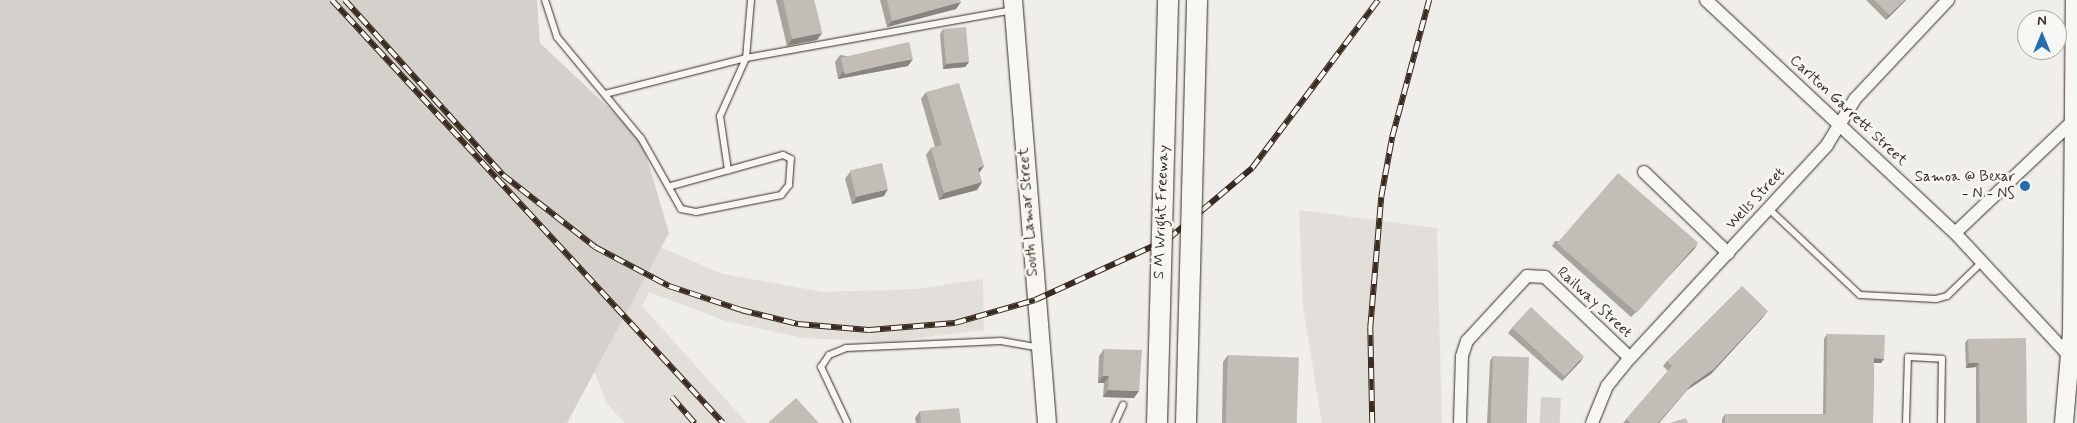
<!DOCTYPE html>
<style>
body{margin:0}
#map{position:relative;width:2077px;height:423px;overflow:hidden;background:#efeeea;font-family:Mynerve,sans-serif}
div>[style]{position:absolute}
.built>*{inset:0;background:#e2dfdb}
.green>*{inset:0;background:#d4d1cc;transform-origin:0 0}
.roads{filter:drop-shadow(0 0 1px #3b2a1e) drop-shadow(0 0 1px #3b2a1e)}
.lane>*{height:6px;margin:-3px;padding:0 3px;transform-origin:3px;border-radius:3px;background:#f6f6f2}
.street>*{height:12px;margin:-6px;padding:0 6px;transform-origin:6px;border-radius:6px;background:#f6f6f2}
.secondary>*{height:18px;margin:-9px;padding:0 9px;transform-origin:9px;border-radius:9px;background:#f6f6f2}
.rail>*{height:5.5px;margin-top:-2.75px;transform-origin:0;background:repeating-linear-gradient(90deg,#f6f6f2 0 11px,#3b2a1e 0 22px);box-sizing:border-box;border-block:1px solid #3b2a1e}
.bridges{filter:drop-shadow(0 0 1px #3b2a1e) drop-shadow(0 0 1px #3b2a1e)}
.primary-bridge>*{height:20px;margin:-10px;padding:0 10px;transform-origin:10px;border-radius:10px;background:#f6f6f2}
.wall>*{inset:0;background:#a7a39d}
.shaded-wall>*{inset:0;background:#888480}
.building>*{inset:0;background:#c2bdb7;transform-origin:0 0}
.dots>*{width:14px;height:14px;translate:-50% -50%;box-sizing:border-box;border:2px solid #f6f6f2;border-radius:50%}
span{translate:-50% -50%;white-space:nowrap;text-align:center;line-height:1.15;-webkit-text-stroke:5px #f6f6f2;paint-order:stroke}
.street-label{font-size:15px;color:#3b2a1e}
.poi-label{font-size:15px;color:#3b2a1e}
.right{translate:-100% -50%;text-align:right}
.north{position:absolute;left:2017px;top:10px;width:50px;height:50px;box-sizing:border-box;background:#f6f6f2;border:1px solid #aba49d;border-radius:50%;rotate:0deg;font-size:14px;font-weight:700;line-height:20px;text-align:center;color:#3b2a1e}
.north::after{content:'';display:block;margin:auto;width:18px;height:22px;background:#1f6fb2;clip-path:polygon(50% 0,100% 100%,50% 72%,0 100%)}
</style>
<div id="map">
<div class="built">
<div style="clip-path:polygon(1299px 210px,1437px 228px,1442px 423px,1322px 423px,1303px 307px)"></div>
<div style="clip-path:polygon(588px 216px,723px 274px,824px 292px,917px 289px,983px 279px,984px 330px,889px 342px,802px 338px,726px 321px,649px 292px,642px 306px,747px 423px,625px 423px,607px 404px,549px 257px)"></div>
</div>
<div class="green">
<div style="clip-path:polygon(0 0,537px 0,540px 43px,641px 138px,669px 233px,567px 423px,0 423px)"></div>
<div style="left:1541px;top:397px;width:20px;height:26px;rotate:3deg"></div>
</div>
<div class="roads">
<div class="lane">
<div style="left:545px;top:0;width:39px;rotate:72deg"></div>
<div style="left:557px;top:37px;width:131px;rotate:50.3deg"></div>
<div style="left:641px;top:138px;width:81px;rotate:60.6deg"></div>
<div style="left:681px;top:209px;width:15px;rotate:11deg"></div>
<div style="left:696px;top:212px;width:87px;rotate:-11.3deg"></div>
<div style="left:781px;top:195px;width:13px;rotate:-51deg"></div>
<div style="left:789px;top:185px;width:26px;rotate:-86deg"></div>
<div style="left:791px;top:159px;width:9px;rotate:-153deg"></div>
<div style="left:783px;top:155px;width:116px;rotate:164.5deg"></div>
<div style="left:751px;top:0;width:58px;rotate:94.9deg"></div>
<div style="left:746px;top:58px;width:270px;rotate:-10.2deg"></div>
<div style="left:605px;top:94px;width:146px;rotate:-14.3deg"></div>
<div style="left:746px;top:58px;width:64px;rotate:114.1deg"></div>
<div style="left:720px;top:116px;width:55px;rotate:81.6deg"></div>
<div style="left:1769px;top:209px;width:125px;rotate:43.4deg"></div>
<div style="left:1860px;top:295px;width:76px;rotate:3deg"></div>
<div style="left:1936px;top:299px;width:11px;rotate:-15deg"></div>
<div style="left:1947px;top:296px;width:49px;rotate:-44.2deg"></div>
<div style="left:847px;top:422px;width:61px;rotate:-115.3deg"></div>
<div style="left:821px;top:367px;width:14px;rotate:-56deg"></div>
<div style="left:829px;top:355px;width:18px;rotate:-22deg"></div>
<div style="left:846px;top:348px;width:155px;rotate:-2.6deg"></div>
<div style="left:1001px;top:341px;width:39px;rotate:10deg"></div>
<div style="left:1115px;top:423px;width:20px;rotate:-66deg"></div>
<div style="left:1906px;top:423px;width:66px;rotate:-88.3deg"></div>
<div style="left:1908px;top:357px;width:34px;rotate:3deg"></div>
<div style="left:1942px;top:359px;width:64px;rotate:90.9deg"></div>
</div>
<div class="street">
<div style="left:1706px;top:0;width:341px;rotate:43.1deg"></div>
<div style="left:1955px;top:233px;width:173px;rotate:47.1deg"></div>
<div style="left:1644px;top:172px;width:117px;rotate:44deg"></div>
<div style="left:1955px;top:233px;width:164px;rotate:-43.5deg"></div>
<div style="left:1460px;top:423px;width:67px;rotate:-88.3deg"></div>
<div style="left:1462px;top:356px;width:16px;rotate:-72deg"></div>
<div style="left:1467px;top:341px;width:88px;rotate:-47.3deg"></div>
<div style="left:1527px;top:276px;width:18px;rotate:3deg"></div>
<div style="left:1545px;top:277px;width:117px;rotate:43.6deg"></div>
<div style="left:1592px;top:423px;width:40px;rotate:-68deg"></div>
<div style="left:1607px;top:386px;width:36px;rotate:-51deg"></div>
<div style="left:1630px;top:358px;width:290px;rotate:-47.2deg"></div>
<div style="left:1827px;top:145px;width:54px;rotate:-58.7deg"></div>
<div style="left:1855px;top:99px;width:136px;rotate:-46.8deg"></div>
</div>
<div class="secondary">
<div style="left:1013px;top:0;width:424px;rotate:85.4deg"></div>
<div style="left:2064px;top:423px;width:92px;rotate:-85deg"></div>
<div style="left:2072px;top:331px;width:331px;rotate:-89.5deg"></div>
</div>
</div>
<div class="rail">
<div style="left:332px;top:0;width:576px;rotate:47.25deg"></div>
<div style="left:345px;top:0;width:236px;rotate:47.9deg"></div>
<div style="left:503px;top:175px;width:117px;rotate:38deg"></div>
<div style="left:595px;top:247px;width:84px;rotate:27.8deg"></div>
<div style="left:669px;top:286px;width:76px;rotate:18.4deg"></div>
<div style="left:741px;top:310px;width:59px;rotate:13.8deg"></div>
<div style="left:798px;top:324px;width:71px;rotate:4.8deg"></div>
<div style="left:869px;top:330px;width:86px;rotate:-4.7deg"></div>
<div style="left:955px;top:323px;width:83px;rotate:-16deg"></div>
<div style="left:1035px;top:300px;width:146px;rotate:-24.6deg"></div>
<div style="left:1168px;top:239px;width:110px;rotate:-40.2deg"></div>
<div style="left:1252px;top:168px;width:210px;rotate:-53.1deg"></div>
<div style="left:672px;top:397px;width:35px;rotate:49deg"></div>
<div style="left:1372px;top:423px;width:95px;rotate:-91.2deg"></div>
<div style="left:1370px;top:328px;width:131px;rotate:-85.2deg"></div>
<div style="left:1381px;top:197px;width:61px;rotate:-79.6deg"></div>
<div style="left:1392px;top:137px;width:142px;rotate:-74.9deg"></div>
</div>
<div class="bridges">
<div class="primary-bridge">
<div style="left:1157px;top:423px;width:423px;rotate:-88.5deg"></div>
<div style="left:1186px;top:423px;width:423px;rotate:-88.5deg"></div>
</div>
</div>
<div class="wall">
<div style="clip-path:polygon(776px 0,814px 0,822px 33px,817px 40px,787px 46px)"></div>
<div style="clip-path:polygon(880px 0,960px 0,956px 9px,887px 27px)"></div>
<div style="clip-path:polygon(1866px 0,1906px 0,1886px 20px)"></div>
<div style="clip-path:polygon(943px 29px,969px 62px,965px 67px,943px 69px,940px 34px)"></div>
<div style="clip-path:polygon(840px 55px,908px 66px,838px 79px,835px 62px)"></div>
<div style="clip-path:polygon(926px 92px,984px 166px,979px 173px,982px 182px,977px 190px,939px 200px,926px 155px,931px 148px,935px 147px,921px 99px)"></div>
<div style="clip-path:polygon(850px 172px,884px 196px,852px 204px,845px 179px)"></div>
<div style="clip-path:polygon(1555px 241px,1695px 248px,1631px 317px,1552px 246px)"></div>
<div style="clip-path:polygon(1764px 316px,1711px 374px,1687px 390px,1659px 423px,1623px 423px,1668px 371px,1663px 366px,1667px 361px)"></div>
<div style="clip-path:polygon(1512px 328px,1581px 361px,1562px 381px,1508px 333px)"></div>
<div style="clip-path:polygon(1827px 334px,1884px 359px,1881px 363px,1874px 363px,1873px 423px,1722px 423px,1722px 419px,1725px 414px,1823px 414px,1824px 339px)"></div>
<div style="clip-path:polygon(1968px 339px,2027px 423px,1976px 423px,1976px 367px,1966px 368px,1965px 343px)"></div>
<div style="clip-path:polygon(1104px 349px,1134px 398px,1103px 397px,1104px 383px,1098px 383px,1099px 356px)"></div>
<div style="clip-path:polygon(1228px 355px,1297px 423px,1222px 423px,1223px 362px)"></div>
<div style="clip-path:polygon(1493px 356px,1527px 423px,1487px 423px,1490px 361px)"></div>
<div style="clip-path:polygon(920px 411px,961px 423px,916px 423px,915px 418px)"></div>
</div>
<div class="shaded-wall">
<div style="clip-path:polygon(1905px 0,1906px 0,1886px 20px,1889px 15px)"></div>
<div style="clip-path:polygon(961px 2px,956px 9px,887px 27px,892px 21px)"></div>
<div style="clip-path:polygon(822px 33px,817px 40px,787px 46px,792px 39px)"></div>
<div style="clip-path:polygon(913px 59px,908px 66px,838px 79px,843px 72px)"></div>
<div style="clip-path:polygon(969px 62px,965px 67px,943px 69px,946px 64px)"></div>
<div style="clip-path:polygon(984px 166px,979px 173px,978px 168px)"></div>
<div style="clip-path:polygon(982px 182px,977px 190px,939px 200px,944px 193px)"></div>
<div style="clip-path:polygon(888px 189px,884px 196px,852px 204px,857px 197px)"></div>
<div style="clip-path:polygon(1698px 243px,1695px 248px,1631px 317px,1635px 312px)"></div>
<div style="clip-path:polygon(1768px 311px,1764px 316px,1711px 374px,1687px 390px,1659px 423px,1658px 423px,1691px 385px)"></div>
<div style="clip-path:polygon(1584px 356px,1581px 361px,1562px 381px,1565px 377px)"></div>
<div style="clip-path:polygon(1874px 358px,1884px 359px,1881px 363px,1871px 363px)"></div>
<div style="clip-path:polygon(1969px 363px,1979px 363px,1976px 367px,1966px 368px)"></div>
<div style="clip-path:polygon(1103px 376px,1109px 376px,1104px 383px,1098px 383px)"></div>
<div style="clip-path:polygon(1108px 390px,1139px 391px,1134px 398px,1103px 397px)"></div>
</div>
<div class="building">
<div style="clip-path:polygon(783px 0,814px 0,822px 33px,792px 39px)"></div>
<div style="clip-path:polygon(887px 0,960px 0,961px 2px,892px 21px)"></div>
<div style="clip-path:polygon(1874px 0,1905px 0,1889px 15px)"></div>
<div style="left:966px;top:27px;width:35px;height:23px;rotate:85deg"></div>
<div style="left:909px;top:42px;width:17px;height:70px;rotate:77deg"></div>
<div style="clip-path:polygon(959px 83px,984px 166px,978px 168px,982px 182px,944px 193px,931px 148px,942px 145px,926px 92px)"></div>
<div style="left:882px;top:163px;width:27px;height:33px;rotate:77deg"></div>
<div style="left:1618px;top:173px;width:106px;height:93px;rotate:41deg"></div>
<div style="clip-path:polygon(1742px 286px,1768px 311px,1714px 369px,1691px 385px,1658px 423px,1631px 423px,1626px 419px,1672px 366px,1667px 361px)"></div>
<div style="left:1531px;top:307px;width:72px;height:28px;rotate:43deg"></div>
<div style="clip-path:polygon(1827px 334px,1885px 335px,1884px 359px,1874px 358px,1873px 423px,1725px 423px,1725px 414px,1826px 414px)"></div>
<div style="clip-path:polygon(2026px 338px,2027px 423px,1980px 423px,1979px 363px,1969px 363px,1968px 339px)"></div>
<div style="clip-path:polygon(1104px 349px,1142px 350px,1139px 391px,1108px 390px,1109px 376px,1103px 376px)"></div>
<div style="left:1228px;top:355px;width:71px;height:68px;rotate:2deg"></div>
<div style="left:1493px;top:356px;width:36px;height:67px;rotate:2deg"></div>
<div style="clip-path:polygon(796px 398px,819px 423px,769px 423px,769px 422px)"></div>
<div style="clip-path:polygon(959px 408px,961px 423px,921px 423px,920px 411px)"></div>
<div style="clip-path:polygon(1686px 418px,1688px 423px,1670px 423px)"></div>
</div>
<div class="dots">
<div style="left:2025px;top:186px;background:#1f6fb2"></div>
</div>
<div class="street-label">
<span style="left:1848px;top:111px;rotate:43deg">Carlton Garrett Street</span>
<span style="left:1756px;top:199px;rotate:-47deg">Wells Street</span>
<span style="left:1029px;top:212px;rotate:-94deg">South Lamar Street</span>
<span style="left:1162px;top:212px;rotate:-88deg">S M Wright Freeway</span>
<span style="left:1594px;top:303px;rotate:43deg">Railway Street</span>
</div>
<div class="poi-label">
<span class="right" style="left:2015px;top:186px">Samoa @ Bexar<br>- N - NS</span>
</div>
<div class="north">N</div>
</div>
